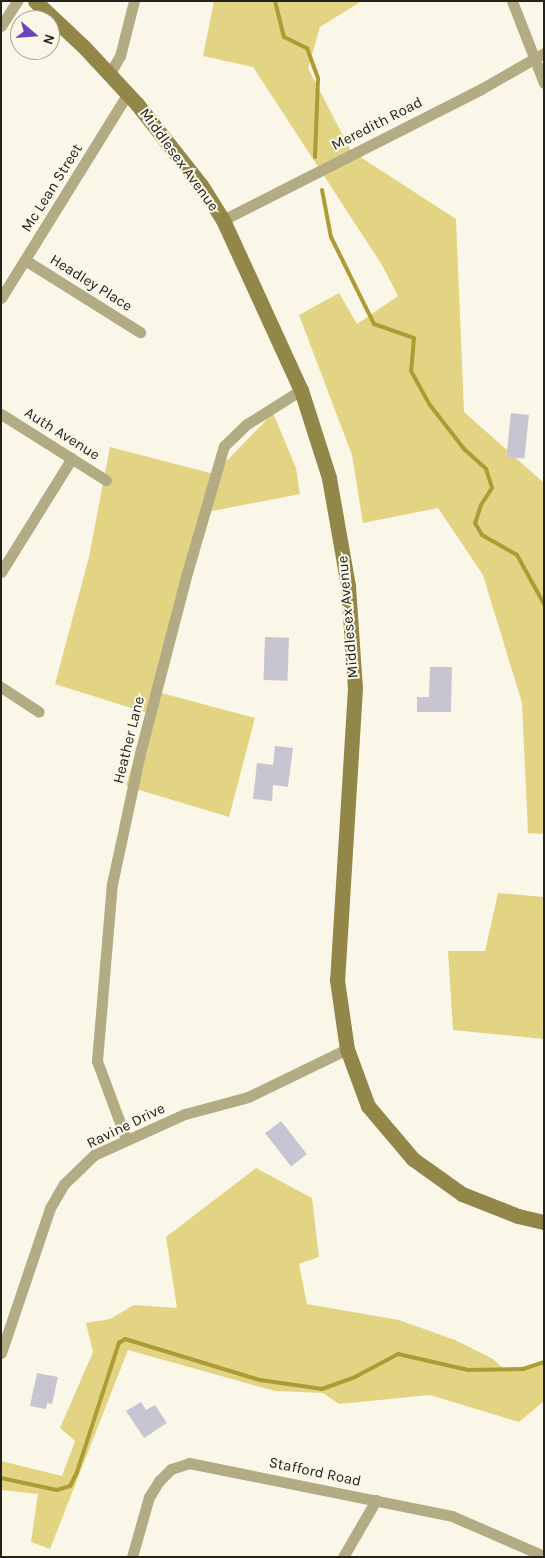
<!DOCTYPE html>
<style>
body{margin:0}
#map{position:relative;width:545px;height:1558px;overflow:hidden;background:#faf7e9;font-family:Karla,sans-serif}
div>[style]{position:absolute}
.green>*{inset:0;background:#e3d484}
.stream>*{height:4px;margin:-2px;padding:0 2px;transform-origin:2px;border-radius:2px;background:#ad9b34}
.building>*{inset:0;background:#c8c5d2;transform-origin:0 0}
.street>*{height:11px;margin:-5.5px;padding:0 5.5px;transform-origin:5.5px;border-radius:5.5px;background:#b3ab84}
.secondary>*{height:15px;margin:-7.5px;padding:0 7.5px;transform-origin:7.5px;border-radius:7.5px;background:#928649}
span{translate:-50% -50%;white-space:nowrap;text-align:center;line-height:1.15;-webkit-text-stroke:4px #faf7e9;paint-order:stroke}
.street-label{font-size:15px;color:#23221d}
.frame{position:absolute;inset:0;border:2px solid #23221d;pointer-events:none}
.north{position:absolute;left:10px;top:10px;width:50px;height:50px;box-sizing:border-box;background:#faf7e9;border:1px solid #a4a297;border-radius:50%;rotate:108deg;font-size:14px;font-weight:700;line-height:20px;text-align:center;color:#23221d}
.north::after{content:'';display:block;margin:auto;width:18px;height:22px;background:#7043bb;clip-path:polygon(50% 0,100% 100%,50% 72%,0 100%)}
</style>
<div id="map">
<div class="green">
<div style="clip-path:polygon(214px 1px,362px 1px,320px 27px,308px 68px,351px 151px,456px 219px,464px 412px,544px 483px,544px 834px,528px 833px,522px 703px,483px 575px,438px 508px,363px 523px,352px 455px,299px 315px,339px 293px,357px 324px,398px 296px,382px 265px,253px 67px,203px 56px)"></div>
<div style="clip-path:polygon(273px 413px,296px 468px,300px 494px,202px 513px,154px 691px,255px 718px,229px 817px,126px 786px,147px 713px,55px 684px,89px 557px,110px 447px,214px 474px)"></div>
<div style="clip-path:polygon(498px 893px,544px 897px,544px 1039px,453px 1030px,448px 951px,485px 951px)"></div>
<div style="clip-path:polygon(256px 1168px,312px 1198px,319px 1257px,299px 1264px,307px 1304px,399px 1320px,455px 1340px,493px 1359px,505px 1370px,523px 1369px,544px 1362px,544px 1401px,519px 1422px,430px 1395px,339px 1404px,323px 1393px,275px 1391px,128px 1350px,50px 1549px,31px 1542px,38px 1494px,1px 1490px,1px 1461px,62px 1476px,75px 1441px,60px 1428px,93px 1352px,86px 1323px,110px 1319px,134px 1305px,177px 1308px,166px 1237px)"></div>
</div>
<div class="stream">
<div style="left:275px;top:1px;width:37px;rotate:76deg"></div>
<div style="left:284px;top:37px;width:25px;rotate:26deg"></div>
<div style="left:307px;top:48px;width:33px;rotate:70deg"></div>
<div style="left:318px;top:79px;width:78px;rotate:92.2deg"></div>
<div style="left:322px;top:190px;width:48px;rotate:79.2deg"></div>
<div style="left:331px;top:237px;width:97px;rotate:63.7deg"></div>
<div style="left:374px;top:324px;width:42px;rotate:19.3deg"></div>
<div style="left:414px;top:338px;width:33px;rotate:95deg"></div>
<div style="left:411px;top:371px;width:39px;rotate:61deg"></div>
<div style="left:430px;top:405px;width:56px;rotate:52.3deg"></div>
<div style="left:464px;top:449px;width:30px;rotate:42deg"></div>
<div style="left:486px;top:469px;width:20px;rotate:72deg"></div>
<div style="left:492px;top:488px;width:20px;rotate:123deg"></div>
<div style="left:481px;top:505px;width:19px;rotate:108deg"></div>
<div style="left:475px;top:523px;width:14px;rotate:60deg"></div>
<div style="left:482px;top:535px;width:40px;rotate:29.7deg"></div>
<div style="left:517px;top:555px;width:56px;rotate:61.1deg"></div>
<div style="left:1px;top:1478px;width:57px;rotate:12.1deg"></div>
<div style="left:57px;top:1490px;width:14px;rotate:-17deg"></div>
<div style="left:70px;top:1486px;width:16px;rotate:-63deg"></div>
<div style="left:77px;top:1472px;width:136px;rotate:-72deg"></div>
<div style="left:119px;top:1343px;width:7px;rotate:-34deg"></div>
<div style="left:125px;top:1339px;width:141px;rotate:16.9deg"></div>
<div style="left:260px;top:1380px;width:63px;rotate:8.3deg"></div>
<div style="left:322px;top:1389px;width:35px;rotate:-20deg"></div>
<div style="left:355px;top:1377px;width:49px;rotate:-28.1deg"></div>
<div style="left:398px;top:1354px;width:72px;rotate:12.9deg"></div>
<div style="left:468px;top:1370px;width:55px;rotate:-1deg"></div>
<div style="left:523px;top:1369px;width:22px;rotate:-18deg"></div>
</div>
<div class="building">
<div style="left:511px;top:413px;width:18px;height:44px;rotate:6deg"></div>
<div style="left:265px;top:637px;width:24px;height:43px;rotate:2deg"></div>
<div style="clip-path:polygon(430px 667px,452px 667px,451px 712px,417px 712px,417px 697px,429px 697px)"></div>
<div style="clip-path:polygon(275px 746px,293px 748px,288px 787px,273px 785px,272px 801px,253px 799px,257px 763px,273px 765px)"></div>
<div style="left:281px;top:1121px;width:42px;height:20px;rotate:52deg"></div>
<div style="clip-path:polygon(37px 1373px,58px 1377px,52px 1404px,47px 1403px,46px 1409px,30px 1406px)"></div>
<div style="clip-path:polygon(141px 1402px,146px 1410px,155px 1405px,167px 1423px,144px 1438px,126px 1411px)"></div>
</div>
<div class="street">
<div style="left:512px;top:1px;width:88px;rotate:68.7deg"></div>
<div style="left:1px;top:26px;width:30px;rotate:-57deg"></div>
<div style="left:110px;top:73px;width:20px;rotate:-60deg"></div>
<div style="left:120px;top:56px;width:57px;rotate:-75.7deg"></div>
<div style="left:223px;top:220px;width:289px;rotate:-26.9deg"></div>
<div style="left:481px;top:89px;width:73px;rotate:-29.7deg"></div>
<div style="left:25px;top:260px;width:136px;rotate:32.1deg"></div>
<div style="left:1px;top:298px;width:241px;rotate:-58.2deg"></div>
<div style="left:1px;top:414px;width:124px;rotate:32.2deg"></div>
<div style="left:1px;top:572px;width:134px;rotate:-58.1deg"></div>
<div style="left:1px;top:687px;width:45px;rotate:33.3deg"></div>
<div style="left:126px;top:1139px;width:83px;rotate:-110.4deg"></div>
<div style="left:97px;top:1061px;width:178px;rotate:-85.2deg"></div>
<div style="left:112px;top:884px;width:134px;rotate:-77.9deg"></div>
<div style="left:140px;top:753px;width:186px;rotate:-75.4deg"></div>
<div style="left:187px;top:573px;width:132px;rotate:-73.8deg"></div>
<div style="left:224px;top:446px;width:32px;rotate:-44deg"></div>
<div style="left:247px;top:424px;width:64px;rotate:-32.2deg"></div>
<div style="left:1px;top:1353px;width:153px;rotate:-71.3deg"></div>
<div style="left:50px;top:1208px;width:28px;rotate:-60deg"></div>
<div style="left:64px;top:1184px;width:42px;rotate:-44deg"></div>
<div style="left:94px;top:1155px;width:100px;rotate:-24.3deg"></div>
<div style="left:185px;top:1114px;width:65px;rotate:-15.1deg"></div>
<div style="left:248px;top:1097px;width:110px;rotate:-25.9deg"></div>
<div style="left:132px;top:1557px;width:62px;rotate:-74.2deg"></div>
<div style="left:149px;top:1497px;width:19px;rotate:-58deg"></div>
<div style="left:159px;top:1481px;width:17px;rotate:-45deg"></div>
<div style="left:171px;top:1469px;width:19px;rotate:-18deg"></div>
<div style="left:189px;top:1463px;width:268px;rotate:11.4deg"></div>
<div style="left:452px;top:1516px;width:100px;rotate:23.5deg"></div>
<div style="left:343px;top:1557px;width:66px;rotate:-59.9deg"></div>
</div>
<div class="secondary">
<div style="left:35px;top:1px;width:67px;rotate:43.2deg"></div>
<div style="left:84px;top:47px;width:78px;rotate:47.1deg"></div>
<div style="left:137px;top:104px;width:103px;rotate:51.7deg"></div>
<div style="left:201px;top:185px;width:41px;rotate:57.8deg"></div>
<div style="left:223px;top:220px;width:187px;rotate:65.4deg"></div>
<div style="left:301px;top:390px;width:92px;rotate:72.3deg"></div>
<div style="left:329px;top:478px;width:110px;rotate:80deg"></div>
<div style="left:348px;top:586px;width:102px;rotate:86.1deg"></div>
<div style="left:355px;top:688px;width:293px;rotate:93.5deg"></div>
<div style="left:337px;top:980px;width:70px;rotate:81.8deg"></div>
<div style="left:347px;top:1049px;width:61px;rotate:69.8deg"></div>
<div style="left:368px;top:1106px;width:70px;rotate:49.7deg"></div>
<div style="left:413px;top:1159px;width:60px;rotate:35.5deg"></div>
<div style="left:462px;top:1194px;width:60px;rotate:21.4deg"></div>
<div style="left:518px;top:1216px;width:27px;rotate:13deg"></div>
</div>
<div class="street-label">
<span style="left:377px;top:124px;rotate:-27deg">Meredith Road</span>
<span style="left:179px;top:160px;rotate:54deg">Middlesex Avenue</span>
<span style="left:52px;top:188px;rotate:-58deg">Mc Lean Street</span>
<span style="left:91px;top:283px;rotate:32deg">Headley Place</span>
<span style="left:62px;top:434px;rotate:32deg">Auth Avenue</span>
<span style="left:348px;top:617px;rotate:-95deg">Middlesex Avenue</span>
<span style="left:129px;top:740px;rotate:-76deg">Heather Lane</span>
<span style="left:126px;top:1126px;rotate:-26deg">Ravine Drive</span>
<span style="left:315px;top:1472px;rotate:12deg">Stafford Road</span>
</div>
<div class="frame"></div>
<div class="north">N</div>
</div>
